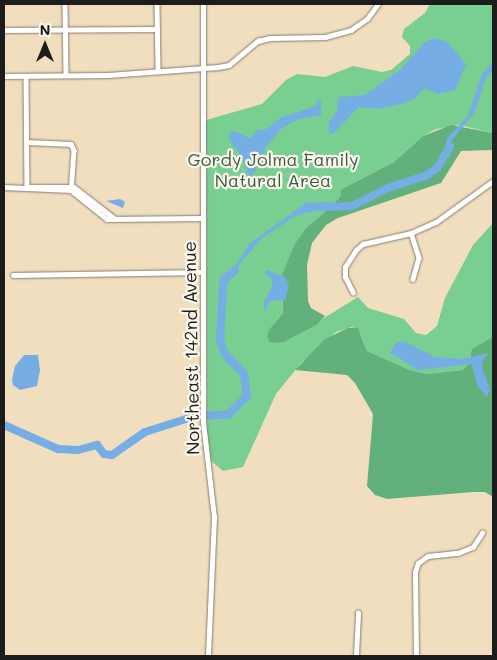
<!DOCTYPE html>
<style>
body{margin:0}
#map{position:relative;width:497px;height:660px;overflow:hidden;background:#f0debf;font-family:Mali,sans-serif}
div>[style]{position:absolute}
.green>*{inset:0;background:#79ce92}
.forest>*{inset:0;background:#62b17c}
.water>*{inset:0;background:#75ade4}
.river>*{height:8px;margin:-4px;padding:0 4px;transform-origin:4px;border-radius:4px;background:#75ade4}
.roads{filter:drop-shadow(0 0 1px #867d6e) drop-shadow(0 0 1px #867d6e)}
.minor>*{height:4.5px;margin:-2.25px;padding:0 2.25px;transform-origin:2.25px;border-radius:2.25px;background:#fff}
.tertiary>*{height:5px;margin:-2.5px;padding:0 2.5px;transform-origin:2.5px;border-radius:2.5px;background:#fff}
span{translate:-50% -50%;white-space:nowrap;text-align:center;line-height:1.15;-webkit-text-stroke:4.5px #fbf7ec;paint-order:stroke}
.park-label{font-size:18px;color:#3d5a45}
.street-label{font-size:18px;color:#1c1c1c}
.frame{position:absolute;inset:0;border:5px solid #1c1c1c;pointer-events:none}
.north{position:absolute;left:20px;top:20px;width:50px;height:50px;-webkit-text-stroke:4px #fbf7ec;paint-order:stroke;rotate:0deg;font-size:14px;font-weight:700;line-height:20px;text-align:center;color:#1c1c1c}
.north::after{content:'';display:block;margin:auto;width:18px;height:22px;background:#1c1c1c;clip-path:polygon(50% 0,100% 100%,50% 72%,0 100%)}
</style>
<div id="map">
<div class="green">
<div style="clip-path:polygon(430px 4px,493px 4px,493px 133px,459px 125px,436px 129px,423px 136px,394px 162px,340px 190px,341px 195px,333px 205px,306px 228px,295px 243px,280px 285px,283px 313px,274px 324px,290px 339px,358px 297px,368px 308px,404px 319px,416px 333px,426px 335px,437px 326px,445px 298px,473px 245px,493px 223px,493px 337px,470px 356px,469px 364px,462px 370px,427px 374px,410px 370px,367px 351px,360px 332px,352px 327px,336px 332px,301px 363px,276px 394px,243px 467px,223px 471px,210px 460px,207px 435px,206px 120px,262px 104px,286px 80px,297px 74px,325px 77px,353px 66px,382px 72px,391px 70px,410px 54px,410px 46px,402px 37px,404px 29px,425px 13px)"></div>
</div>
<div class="forest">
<div style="clip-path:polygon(451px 125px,493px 133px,493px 150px,461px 151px,441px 183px,338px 218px,326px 225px,312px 243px,307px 265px,308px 301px,311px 308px,325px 316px,316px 325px,284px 342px,270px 343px,267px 337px,269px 330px,283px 313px,281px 278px,295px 243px,306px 228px,333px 205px,341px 195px,340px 190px,394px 162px,423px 136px)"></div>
<div style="clip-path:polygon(348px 328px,358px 328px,367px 351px,410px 370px,427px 374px,462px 370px,469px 364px,472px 349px,493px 337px,493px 497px,485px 492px,473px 492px,387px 499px,375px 495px,367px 486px,373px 414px,355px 383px,347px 375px,295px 370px,325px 339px)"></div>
</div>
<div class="water">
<div style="clip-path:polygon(435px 38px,447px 42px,466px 64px,455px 90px,438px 94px,424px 88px,416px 98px,401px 104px,378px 109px,359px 107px,333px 134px,329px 134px,329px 122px,337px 111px,339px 97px,365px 95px,400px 70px,425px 42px)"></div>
<div style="clip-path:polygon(493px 62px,493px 70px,485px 80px,475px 112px,452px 140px,450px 159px,445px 149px,447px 138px,468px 116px,482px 74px)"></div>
<div style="clip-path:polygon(317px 100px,321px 100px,321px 115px,299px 119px,282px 128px,265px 148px,256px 170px,249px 178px,243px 158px,230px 141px,229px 134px,233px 131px,251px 138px,257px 130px,267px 129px,280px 118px,316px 106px)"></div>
<div style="clip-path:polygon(120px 199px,125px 202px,123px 208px,106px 201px)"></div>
<div style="clip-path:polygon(306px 203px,327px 202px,329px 208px,297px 215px,262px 238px,226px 280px,250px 243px)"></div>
<div style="clip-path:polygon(267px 270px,285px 277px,289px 285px,285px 300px,270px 301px,264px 313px,264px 302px,272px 287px,272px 280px,265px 273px)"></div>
<div style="clip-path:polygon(403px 341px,435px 357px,462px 359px,489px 353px,483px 360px,482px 368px,490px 389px,487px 397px,477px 385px,472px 364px,418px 370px,390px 353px,395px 344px)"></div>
<div style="clip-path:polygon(24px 355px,38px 355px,40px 370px,37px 386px,20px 390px,13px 385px,12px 380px,15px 366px)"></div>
</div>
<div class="river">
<div style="left:321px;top:207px;width:31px;rotate:-2deg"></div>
<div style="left:352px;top:206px;width:40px;rotate:-26.6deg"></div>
<div style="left:388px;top:188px;width:40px;rotate:-18deg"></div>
<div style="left:426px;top:176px;width:15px;rotate:-37deg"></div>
<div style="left:438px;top:167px;width:24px;rotate:-60deg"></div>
<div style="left:4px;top:425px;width:59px;rotate:24deg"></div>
<div style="left:58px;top:449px;width:20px;rotate:3deg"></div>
<div style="left:78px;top:450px;width:20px;rotate:-15deg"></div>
<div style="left:97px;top:445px;width:11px;rotate:52deg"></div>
<div style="left:104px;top:454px;width:8px;rotate:7deg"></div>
<div style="left:112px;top:455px;width:40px;rotate:-34.9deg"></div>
<div style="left:145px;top:432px;width:52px;rotate:-17.7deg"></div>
<div style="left:195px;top:416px;width:33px;rotate:-2deg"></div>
<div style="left:228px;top:415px;width:27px;rotate:-45deg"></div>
<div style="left:247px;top:396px;width:22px;rotate:-98deg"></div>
<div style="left:244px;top:374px;width:28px;rotate:-134deg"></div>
<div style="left:225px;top:354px;width:15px;rotate:-110deg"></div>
<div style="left:220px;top:340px;width:53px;rotate:-86.8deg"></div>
<div style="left:223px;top:287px;width:7px;rotate:-82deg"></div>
<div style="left:224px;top:280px;width:15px;rotate:-42deg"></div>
</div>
<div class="roads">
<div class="minor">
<div style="left:65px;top:4px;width:71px;rotate:89.2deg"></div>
<div style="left:157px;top:4px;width:67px;rotate:89.1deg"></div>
<div style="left:4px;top:30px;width:153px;rotate:-0.4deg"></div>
<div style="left:4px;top:76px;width:104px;rotate:-0.6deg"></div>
<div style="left:108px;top:75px;width:110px;rotate:-4.2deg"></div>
<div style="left:218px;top:67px;width:11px;rotate:-10deg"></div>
<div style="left:229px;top:65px;width:38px;rotate:-40deg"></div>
<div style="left:258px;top:41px;width:12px;rotate:-14deg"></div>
<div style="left:270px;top:38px;width:55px;rotate:-1deg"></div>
<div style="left:325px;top:37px;width:27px;rotate:-15deg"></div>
<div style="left:351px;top:30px;width:19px;rotate:-35deg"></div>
<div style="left:367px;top:19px;width:19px;rotate:-54deg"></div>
<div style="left:26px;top:78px;width:109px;rotate:89.5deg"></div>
<div style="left:27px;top:142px;width:44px;rotate:2.6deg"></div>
<div style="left:71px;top:144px;width:7px;rotate:63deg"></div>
<div style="left:74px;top:150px;width:39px;rotate:94deg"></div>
<div style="left:4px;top:187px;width:67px;rotate:2.6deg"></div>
<div style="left:71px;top:190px;width:46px;rotate:38.9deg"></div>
<div style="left:107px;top:219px;width:96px;rotate:-0.6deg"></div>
<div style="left:29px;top:187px;width:45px"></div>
<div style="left:74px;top:187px;width:51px;rotate:37.8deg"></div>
<div style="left:411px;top:233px;width:26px;rotate:72deg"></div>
<div style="left:419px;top:258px;width:22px;rotate:106deg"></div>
<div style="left:13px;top:275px;width:190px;rotate:-0.9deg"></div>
<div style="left:353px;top:293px;width:18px;rotate:-117deg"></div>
<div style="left:345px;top:277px;width:10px;rotate:-90deg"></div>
<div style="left:345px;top:267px;width:20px;rotate:-57deg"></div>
<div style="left:356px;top:250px;width:9px;rotate:-41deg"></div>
<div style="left:363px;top:244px;width:49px;rotate:-12.9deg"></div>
<div style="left:411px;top:233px;width:27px;rotate:-24deg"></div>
<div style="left:436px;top:222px;width:70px;rotate:-35.7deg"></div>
<div style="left:356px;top:656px;width:43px;rotate:-87.3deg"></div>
<div style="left:416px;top:656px;width:84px;rotate:-90.7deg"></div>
<div style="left:415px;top:572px;width:9px;rotate:-72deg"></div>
<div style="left:418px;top:563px;width:12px;rotate:-35deg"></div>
<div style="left:428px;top:556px;width:30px;rotate:-6deg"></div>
<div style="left:458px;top:553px;width:16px;rotate:-22deg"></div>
<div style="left:473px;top:547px;width:17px;rotate:-57deg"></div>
</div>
<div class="tertiary">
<div style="left:203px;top:4px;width:418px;rotate:90deg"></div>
<div style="left:203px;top:422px;width:96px;rotate:83.4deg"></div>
<div style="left:214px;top:517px;width:139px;rotate:92.5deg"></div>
</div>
</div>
<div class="park-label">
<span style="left:273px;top:170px">Gordy Jolma Family<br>Natural Area</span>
</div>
<div class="street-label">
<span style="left:191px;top:348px;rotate:-91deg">Northeast 142nd Avenue</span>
</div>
<div class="frame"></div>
<div class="north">N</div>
</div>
